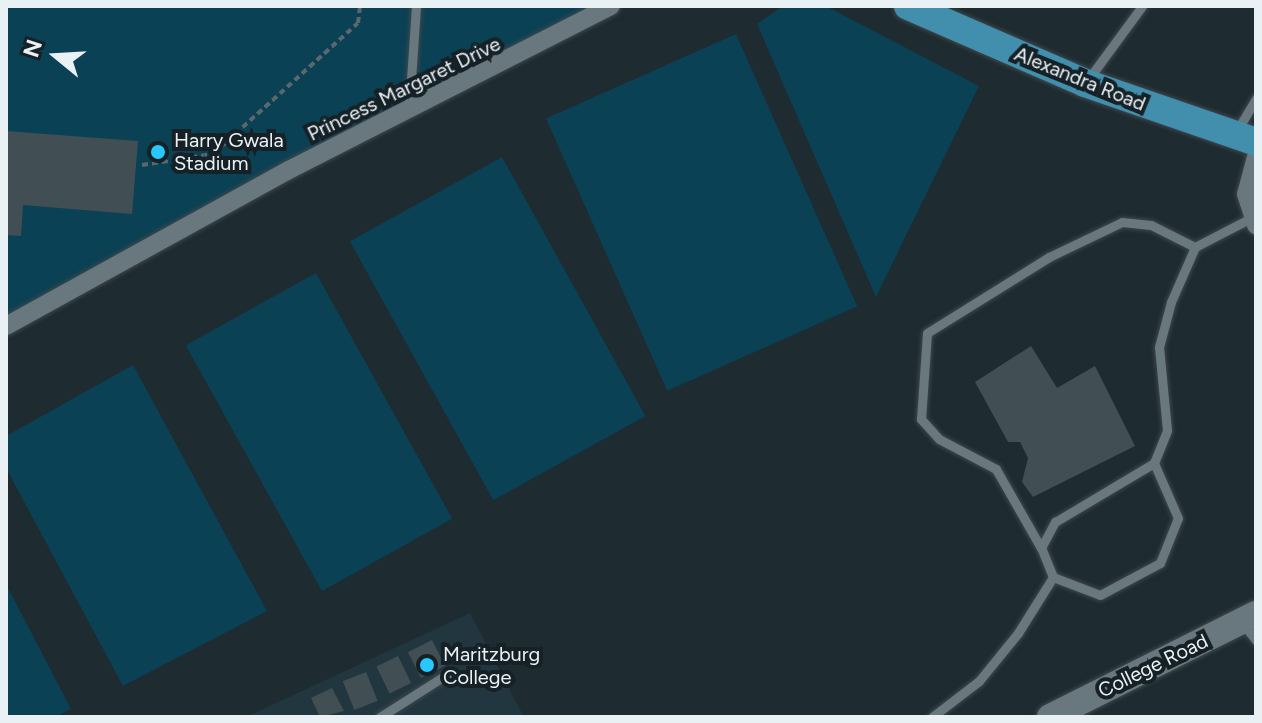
<!DOCTYPE html>
<style>
body{margin:0}
#map{position:relative;width:1262px;height:723px;overflow:hidden;background:#1e2b30;font-family:Figtree,sans-serif}
div>[style]{position:absolute}
.built>*{inset:0;background:#22363f}
.green>*{inset:0;background:#0b4154;transform-origin:0 0}
.building>*{inset:0;background:#414f55;transform-origin:0 0}
.path>*{height:4px;margin-top:-2px;transform-origin:0;background:repeating-linear-gradient(90deg,#5b676c 0 6px,transparent 0 10px)}
.roads{filter:drop-shadow(0 0 2px #3d484d) drop-shadow(0 0 2px #3d484d)}
.lane>*{height:9px;margin:-4.5px;padding:0 4.5px;transform-origin:4.5px;border-radius:4.5px;background:#69787e}
.street>*{height:18px;margin:-9px;padding:0 9px;transform-origin:9px;border-radius:9px;background:#69787e}
.secondary>*{height:26px;margin:-13px;padding:0 13px;transform-origin:13px;border-radius:13px;background:#69787e}
.primary>*{height:28px;margin:-14px;padding:0 14px;transform-origin:14px;border-radius:14px;background:#418fac}
.dots>*{width:22px;height:22px;translate:-50% -50%;box-sizing:border-box;border:4px solid #152126;border-radius:50%}
span{translate:-50% -50%;white-space:nowrap;text-align:center;line-height:1.15;-webkit-text-stroke:8px #152126;paint-order:stroke}
.street-label{font-size:20px;color:#e9f1f5}
.poi-label{font-size:20px;color:#e9f1f5}
.left{translate:0 -50%;text-align:left}
.frame{position:absolute;inset:0;border:8px solid #e9f1f5;pointer-events:none}
.north{position:absolute;left:16px;top:16px;width:80px;height:80px;-webkit-text-stroke:6px #152126;paint-order:stroke;rotate:288deg;font-size:22px;font-weight:700;line-height:32px;text-align:center;color:#e9f1f5}
.north::after{content:'';display:block;margin:auto;width:28px;height:36px;background:#e9f1f5;clip-path:polygon(50% 0,100% 100%,50% 72%,0 100%)}
</style>
<div id="map">
<div class="built">
<div style="clip-path:polygon(470px 613px,524px 717px,246px 717px)"></div>
</div>
<div class="green">
<div style="clip-path:polygon(6px 6px,593px 6px,6px 332px)"></div>
<div style="clip-path:polygon(783px 6px,826px 6px,979px 86px,876px 297px,757px 24px)"></div>
<div style="left:736px;top:34px;width:298px;height:208px;rotate:66deg"></div>
<div style="left:502px;top:157px;width:296px;height:174px;rotate:61deg"></div>
<div style="left:316px;top:273px;width:281px;height:149px;rotate:61deg"></div>
<div style="clip-path:polygon(133px 365px,267px 611px,123px 686px,6px 468px,6px 436px)"></div>
<div style="clip-path:polygon(6px 584px,71px 709px,55px 717px,6px 717px)"></div>
</div>
<div class="building">
<div style="clip-path:polygon(6px 131px,138px 141px,132px 214px,23px 205px,21px 236px,6px 235px)"></div>
<div style="clip-path:polygon(1031px 346px,1057px 388px,1095px 366px,1135px 446px,1033px 497px,1022px 482px,1028px 458px,1020px 442px,1008px 442px,975px 382px)"></div>
<div style="left:432px;top:640px;width:29px;height:27px;rotate:63deg"></div>
<div style="left:398px;top:656px;width:30px;height:24px;rotate:64deg"></div>
<div style="left:366px;top:672px;width:31px;height:25px;rotate:68deg"></div>
<div style="clip-path:polygon(332px 688px,344px 711px,320px 717px,311px 698px)"></div>
</div>
<div class="path">
<div style="left:142px;top:165px;width:72px;rotate:-8.8deg"></div>
<div style="left:213px;top:154px;width:195px;rotate:-42.1deg"></div>
<div style="left:358px;top:23px;width:17px;rotate:-83deg"></div>
</div>
<div class="roads">
<div class="lane">
<div style="left:1087px;top:81px;width:93px;rotate:-53.7deg"></div>
<div style="left:409px;top:109px;width:103px;rotate:-86.1deg"></div>
<div style="left:1236px;top:132px;width:39px;rotate:-59deg"></div>
<div style="left:1041px;top:548px;width:91px;rotate:-119.7deg"></div>
<div style="left:996px;top:469px;width:64px;rotate:-152.2deg"></div>
<div style="left:939px;top:439px;width:27px;rotate:-132deg"></div>
<div style="left:921px;top:419px;width:86px;rotate:-86deg"></div>
<div style="left:927px;top:333px;width:144px;rotate:-31.9deg"></div>
<div style="left:1049px;top:257px;width:81px;rotate:-25.6deg"></div>
<div style="left:1122px;top:222px;width:29px;rotate:6deg"></div>
<div style="left:1151px;top:225px;width:49px;rotate:26.6deg"></div>
<div style="left:1053px;top:577px;width:50px;rotate:21deg"></div>
<div style="left:1100px;top:595px;width:68px;rotate:-28.1deg"></div>
<div style="left:1160px;top:563px;width:48px;rotate:-68.2deg"></div>
<div style="left:1178px;top:518px;width:60px;rotate:-113.6deg"></div>
<div style="left:1243px;top:624px;width:21px;rotate:51deg"></div>
<div style="left:380px;top:717px;width:82px;rotate:-32.5deg"></div>
<div style="left:932px;top:717px;width:59px;rotate:-37.5deg"></div>
<div style="left:979px;top:681px;width:62px;rotate:-50.9deg"></div>
<div style="left:1018px;top:633px;width:66px;rotate:-58deg"></div>
<div style="left:1053px;top:577px;width:31px;rotate:-112deg"></div>
<div style="left:1041px;top:548px;width:30px;rotate:-62deg"></div>
<div style="left:1055px;top:522px;width:115px;rotate:-30.8deg"></div>
<div style="left:1154px;top:463px;width:35px;rotate:-68deg"></div>
<div style="left:1167px;top:430px;width:83px;rotate:-95.5deg"></div>
<div style="left:1159px;top:347px;width:47px;rotate:-75.1deg"></div>
<div style="left:1171px;top:302px;width:60px;rotate:-66.4deg"></div>
<div style="left:1195px;top:247px;width:63px;rotate:-27.4deg"></div>
</div>
<div class="street">
<div style="left:1256px;top:157px;width:38px;rotate:105deg"></div>
<div style="left:1246px;top:194px;width:33px;rotate:72deg"></div>
<div style="left:6px;top:326px;width:323px;rotate:-28.9deg"></div>
<div style="left:289px;top:170px;width:361px;rotate:-27deg"></div>
</div>
<div class="secondary">
<div style="left:1050px;top:717px;width:230px;rotate:-26.6deg"></div>
</div>
<div class="primary">
<div style="left:908px;top:6px;width:193px;rotate:23.5deg"></div>
<div style="left:1085px;top:83px;width:181px;rotate:19deg"></div>
</div>
</div>
<div class="dots">
<div style="left:158px;top:152px;background:#28c8ff"></div>
<div style="left:427px;top:665px;background:#28c8ff"></div>
</div>
<div class="street-label">
<span style="left:1080px;top:79px;rotate:22deg">Alexandra Road</span>
<span style="left:404px;top:89px;rotate:-26deg">Princess Margaret Drive</span>
<span style="left:1153px;top:666px;rotate:-26deg">College Road</span>
</div>
<div class="poi-label">
<span class="left" style="left:174px;top:152px">Harry Gwala<br>Stadium</span>
<span class="left" style="left:443px;top:666px">Maritzburg<br>College</span>
</div>
<div class="frame"></div>
<div class="north">N</div>
</div>
